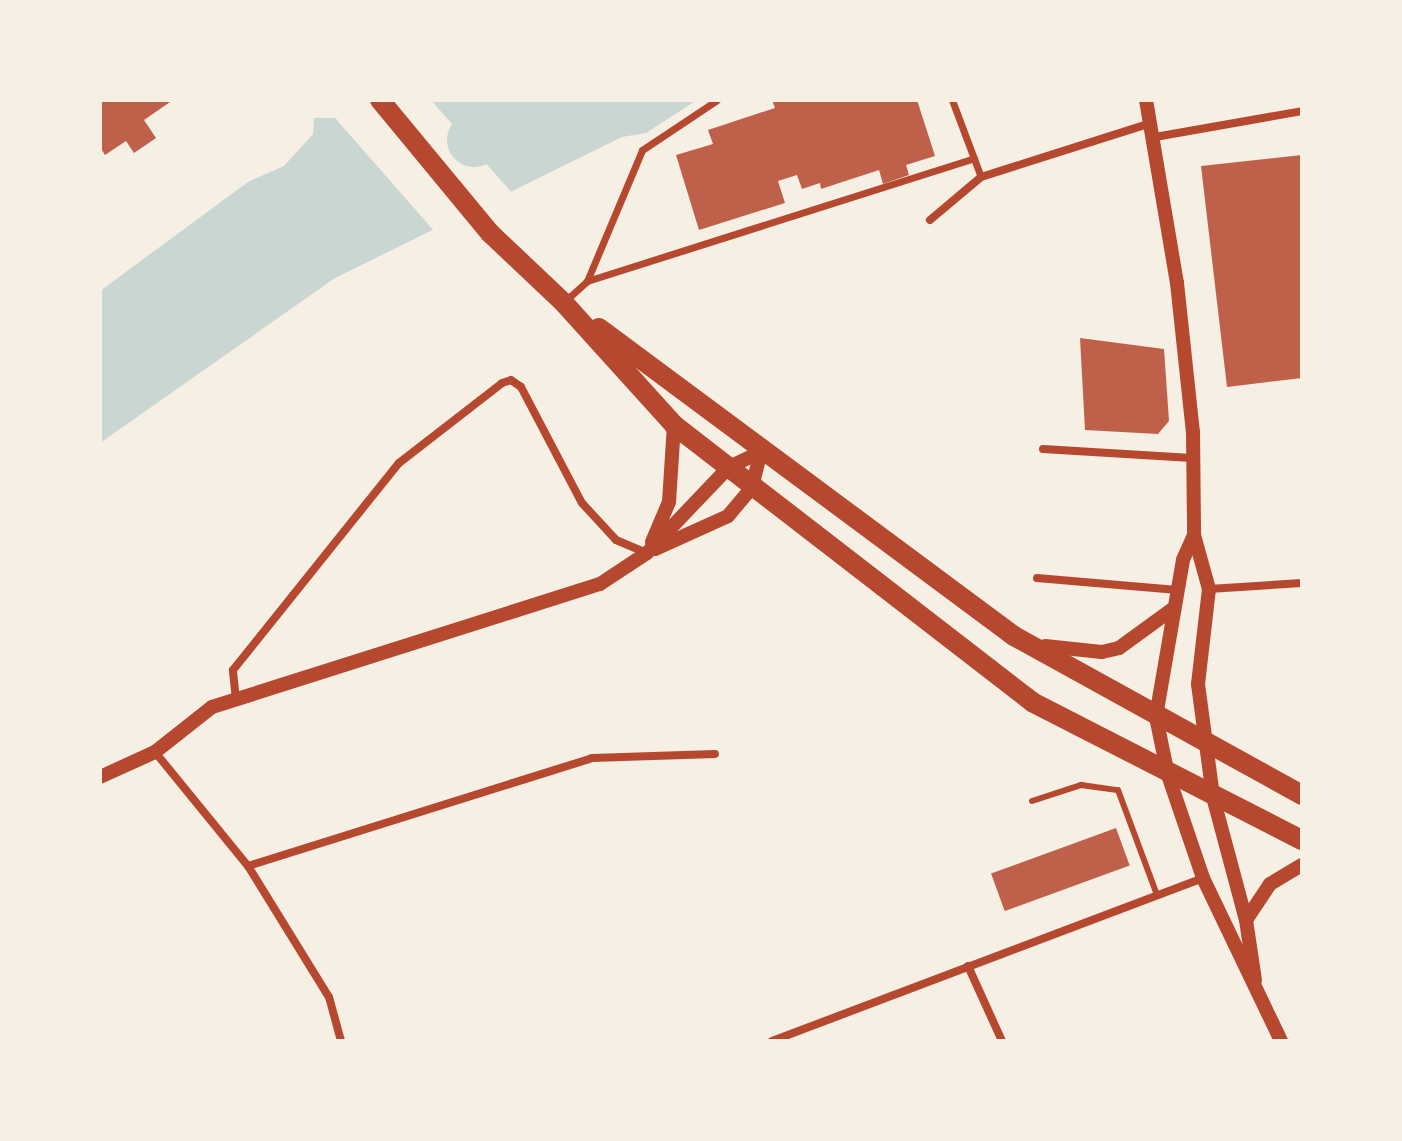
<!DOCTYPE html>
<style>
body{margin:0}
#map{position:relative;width:1402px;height:1141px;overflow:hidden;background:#f6efe4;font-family:"Open Sans",sans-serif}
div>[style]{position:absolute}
.water>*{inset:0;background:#c9d6d2}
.pier>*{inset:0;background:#f6efe4}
.river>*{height:54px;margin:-27px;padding:0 27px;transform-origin:27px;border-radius:27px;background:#c9d6d2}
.building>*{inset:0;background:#bf614a;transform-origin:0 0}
.service>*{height:6px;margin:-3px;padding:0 3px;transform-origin:3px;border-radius:3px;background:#b5482f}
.pedestrian>*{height:7px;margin:-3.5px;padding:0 3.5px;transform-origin:3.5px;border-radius:3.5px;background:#b5482f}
.minor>*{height:8px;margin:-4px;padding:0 4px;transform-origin:4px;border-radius:4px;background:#b5482f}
.tertiary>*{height:14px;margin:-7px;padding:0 7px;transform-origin:7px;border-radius:7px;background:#b5482f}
.primary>*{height:20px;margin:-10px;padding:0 10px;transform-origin:10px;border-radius:10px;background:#b5482f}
span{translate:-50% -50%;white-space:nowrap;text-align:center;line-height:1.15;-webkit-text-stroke:6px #f6efe4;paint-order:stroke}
.frame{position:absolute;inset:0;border:102px solid #f6efe4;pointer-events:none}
</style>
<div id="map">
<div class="water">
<div style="clip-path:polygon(371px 100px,536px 100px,546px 109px,565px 100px,697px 100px,646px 133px,622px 137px,335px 278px,100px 443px,100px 291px,248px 182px,284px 166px,313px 134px,314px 118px,335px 118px)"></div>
</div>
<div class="pier">
<div style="clip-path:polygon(371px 100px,431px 100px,512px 193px,435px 232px,335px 118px)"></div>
</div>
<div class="river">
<div style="left:474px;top:140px;width:83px;rotate:-28.7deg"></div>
</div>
<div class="building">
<div style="clip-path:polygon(100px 100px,173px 100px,144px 120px,156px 138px,134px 153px,126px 141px,105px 155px,100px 147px)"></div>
<div style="clip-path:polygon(772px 100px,917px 100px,935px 156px,906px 165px,909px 175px,883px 184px,879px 170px,821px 189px,820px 183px,802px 189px,797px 175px,778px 181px,785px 203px,699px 230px,676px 155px,713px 144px,708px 130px,775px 108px)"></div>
<div style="clip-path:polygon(1302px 155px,1302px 378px,1227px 387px,1201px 166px)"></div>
<div style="clip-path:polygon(1080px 338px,1164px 349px,1169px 421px,1158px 434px,1085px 430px)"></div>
<div style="left:1116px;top:828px;width:40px;height:133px;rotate:70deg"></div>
</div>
<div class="service">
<div style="left:1032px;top:801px;width:52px;rotate:-18.1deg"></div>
<div style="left:1081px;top:785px;width:37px;rotate:8deg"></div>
<div style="left:1118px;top:790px;width:112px;rotate:69.6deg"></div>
</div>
<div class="pedestrian">
<div style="left:952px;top:100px;width:82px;rotate:69.4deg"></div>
<div style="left:587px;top:281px;width:406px;rotate:-17.6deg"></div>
<div style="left:565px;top:301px;width:30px;rotate:-42deg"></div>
<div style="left:587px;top:281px;width:142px;rotate:-67.2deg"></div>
<div style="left:642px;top:150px;width:90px;rotate:-33.7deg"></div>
</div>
<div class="minor">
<div style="left:1155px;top:137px;width:149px;rotate:-10deg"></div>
<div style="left:930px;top:220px;width:67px;rotate:-40.1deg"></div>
<div style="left:981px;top:177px;width:178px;rotate:-17.6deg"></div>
<div style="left:1043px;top:449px;width:149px;rotate:3.5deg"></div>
<div style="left:1037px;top:578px;width:141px;rotate:4.9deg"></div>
<div style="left:1209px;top:589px;width:93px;rotate:-3.7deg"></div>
<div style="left:236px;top:700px;width:30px;rotate:-96deg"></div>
<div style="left:233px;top:670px;width:265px;rotate:-51.3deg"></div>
<div style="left:399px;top:463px;width:130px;rotate:-37.8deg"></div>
<div style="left:502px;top:383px;width:9px;rotate:-18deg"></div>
<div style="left:511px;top:380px;width:12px;rotate:35deg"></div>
<div style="left:521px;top:387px;width:131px;rotate:62.3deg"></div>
<div style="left:582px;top:503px;width:50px;rotate:47.4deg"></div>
<div style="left:616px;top:540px;width:34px;rotate:23deg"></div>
<div style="left:155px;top:752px;width:147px;rotate:50.8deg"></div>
<div style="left:248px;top:866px;width:154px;rotate:58.3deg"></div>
<div style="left:329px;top:997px;width:46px;rotate:74.7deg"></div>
<div style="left:248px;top:866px;width:361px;rotate:-17.4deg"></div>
<div style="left:592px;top:758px;width:123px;rotate:-1.9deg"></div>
<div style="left:968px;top:966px;width:82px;rotate:65.6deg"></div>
<div style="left:772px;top:1041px;width:461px;rotate:-20.7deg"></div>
</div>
<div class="tertiary">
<div style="left:1146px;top:100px;width:186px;rotate:80.4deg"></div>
<div style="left:1177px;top:283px;width:150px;rotate:83.9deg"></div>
<div style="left:1193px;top:432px;width:103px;rotate:89.4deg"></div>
<div style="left:1194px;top:535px;width:56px;rotate:74.5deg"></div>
<div style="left:1209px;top:589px;width:96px;rotate:96.6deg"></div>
<div style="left:1198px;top:684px;width:114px;rotate:82.4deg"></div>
<div style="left:1213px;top:797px;width:127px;rotate:75deg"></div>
<div style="left:1246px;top:920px;width:61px;rotate:81.5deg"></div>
<div style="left:1194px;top:535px;width:27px;rotate:114deg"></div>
<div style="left:1183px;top:560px;width:159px;rotate:99.8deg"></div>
<div style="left:1156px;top:717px;width:59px;rotate:78.3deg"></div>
<div style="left:1168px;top:775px;width:109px;rotate:71.2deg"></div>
<div style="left:1203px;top:878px;width:181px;rotate:64.4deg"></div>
<div style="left:652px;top:542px;width:43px;rotate:-67deg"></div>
<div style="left:669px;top:502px;width:77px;rotate:-86.3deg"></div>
<div style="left:655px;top:549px;width:80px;rotate:-24.3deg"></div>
<div style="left:728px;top:516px;width:38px;rotate:-50deg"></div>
<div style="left:752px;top:487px;width:36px;rotate:-76deg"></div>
<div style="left:1045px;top:646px;width:57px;rotate:6deg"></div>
<div style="left:1102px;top:652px;width:17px;rotate:-13deg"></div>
<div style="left:1119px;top:648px;width:68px;rotate:-36deg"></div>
<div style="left:100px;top:777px;width:60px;rotate:-24.4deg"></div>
<div style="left:155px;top:752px;width:73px;rotate:-38.3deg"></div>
<div style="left:212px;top:707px;width:407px;rotate:-17.6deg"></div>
<div style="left:600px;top:584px;width:56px;rotate:-33.4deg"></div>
<div style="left:647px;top:553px;width:119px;rotate:-46.4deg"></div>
<div style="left:729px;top:467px;width:35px;rotate:-25deg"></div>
<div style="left:1246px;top:920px;width:43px;rotate:-56.3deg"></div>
<div style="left:1270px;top:884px;width:37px;rotate:-31deg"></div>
</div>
<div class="primary">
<div style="left:380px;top:100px;width:173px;rotate:50.4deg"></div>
<div style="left:490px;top:233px;width:100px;rotate:43.4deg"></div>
<div style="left:563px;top:302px;width:166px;rotate:47.9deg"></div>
<div style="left:674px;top:425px;width:453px;rotate:37.7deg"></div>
<div style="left:1032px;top:702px;width:303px;rotate:27.1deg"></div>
<div style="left:599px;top:328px;width:517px;rotate:36.58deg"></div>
<div style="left:1014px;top:636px;width:329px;rotate:28.9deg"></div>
</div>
<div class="frame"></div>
</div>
